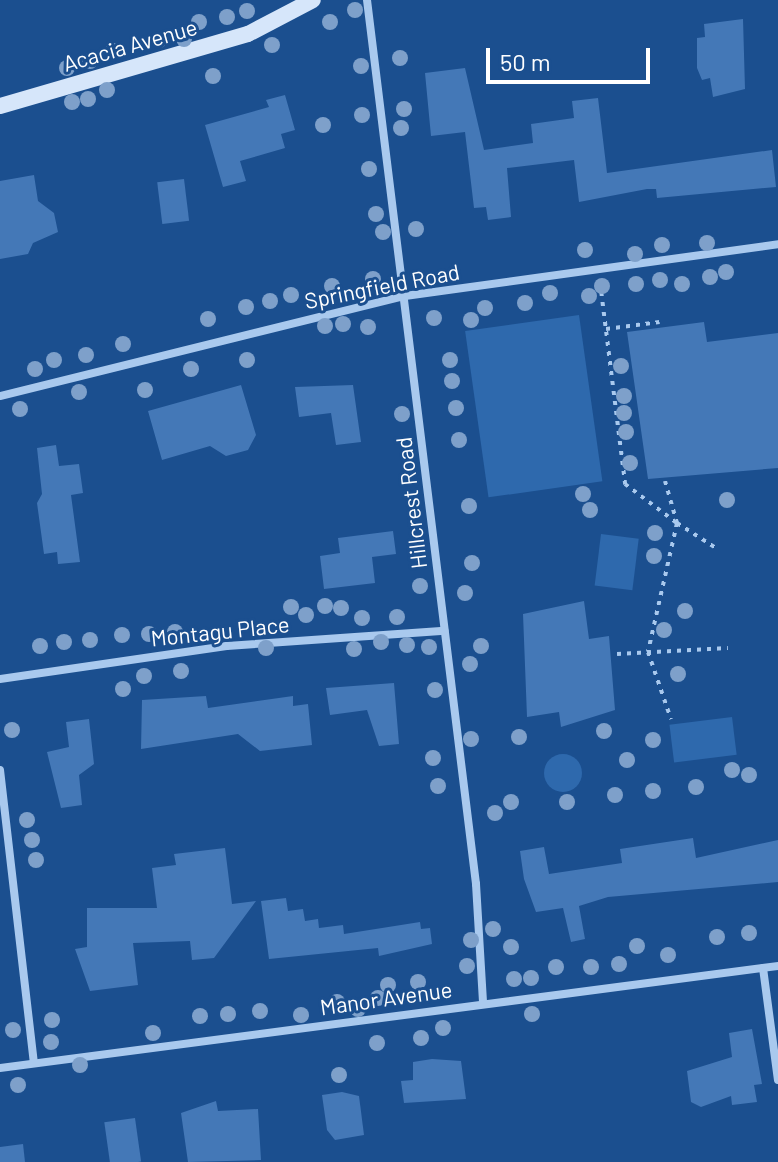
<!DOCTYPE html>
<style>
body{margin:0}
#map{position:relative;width:778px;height:1162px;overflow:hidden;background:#1b4f8f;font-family:Barlow,sans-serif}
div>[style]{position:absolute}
.green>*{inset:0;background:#2e69ad;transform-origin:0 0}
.round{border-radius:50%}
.building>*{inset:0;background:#4478b7;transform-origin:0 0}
.path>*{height:4px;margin-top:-2px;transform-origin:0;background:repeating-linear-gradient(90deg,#a9c9ee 0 4px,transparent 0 10px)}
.street>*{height:8px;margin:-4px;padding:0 4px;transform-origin:4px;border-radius:4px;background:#a9c9ee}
.secondary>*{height:16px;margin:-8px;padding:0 8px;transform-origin:8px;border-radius:8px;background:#d6e6fa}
.trees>*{width:16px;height:16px;margin:-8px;border-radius:50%;background:#7ea0ca}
span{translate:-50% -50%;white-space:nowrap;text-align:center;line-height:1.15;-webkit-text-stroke:6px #1b4f8f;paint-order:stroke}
.street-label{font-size:22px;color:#fff}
.scale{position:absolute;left:486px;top:48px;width:164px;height:36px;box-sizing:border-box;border:4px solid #fff;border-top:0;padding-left:10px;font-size:24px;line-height:28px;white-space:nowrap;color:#fff;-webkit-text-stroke:6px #1b4f8f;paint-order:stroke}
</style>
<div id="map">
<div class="green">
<div style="left:579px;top:315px;width:168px;height:115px;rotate:82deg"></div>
<div style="left:601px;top:534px;width:38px;height:52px;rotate:7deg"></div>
<div style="left:732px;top:717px;width:38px;height:63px;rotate:83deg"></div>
<div class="round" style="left:544px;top:754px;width:38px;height:38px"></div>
</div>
<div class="building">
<div style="clip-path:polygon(743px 19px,745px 89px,713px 97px,710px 78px,702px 80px,697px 68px,697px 38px,705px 37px,704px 24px)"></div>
<div style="clip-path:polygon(465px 68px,484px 150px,533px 143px,531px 124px,574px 118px,572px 101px,598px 98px,607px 173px,772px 150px,776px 187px,657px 198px,656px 189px,647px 189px,579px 202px,574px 160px,507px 168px,511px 217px,488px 220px,486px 207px,474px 208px,465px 132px,431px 136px,425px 73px)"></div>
<div style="clip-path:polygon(285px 95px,295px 130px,281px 134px,285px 148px,240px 161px,246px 181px,223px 187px,205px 125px,269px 107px,266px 100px)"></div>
<div style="clip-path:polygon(34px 175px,38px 201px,54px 213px,58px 232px,33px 243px,28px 254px,0 259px,0 181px)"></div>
<div style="left:184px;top:179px;width:42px;height:27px;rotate:83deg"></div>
<div style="clip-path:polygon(704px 322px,707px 342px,778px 333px,778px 468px,648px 479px,627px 332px)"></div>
<div style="clip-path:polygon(241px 385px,256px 435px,248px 450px,226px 456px,210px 446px,162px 460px,148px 411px)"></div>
<div style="clip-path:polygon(353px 385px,361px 442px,336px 445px,331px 413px,299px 417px,295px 387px)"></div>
<div style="clip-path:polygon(56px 445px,59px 466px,79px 464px,83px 493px,71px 495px,80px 562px,58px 564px,57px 552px,44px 554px,37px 503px,42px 494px,37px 448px)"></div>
<div style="clip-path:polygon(393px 531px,396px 554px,372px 557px,375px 583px,324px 589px,320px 556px,340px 553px,338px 538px)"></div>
<div style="clip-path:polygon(584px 601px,589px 639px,609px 636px,615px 710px,561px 727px,559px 712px,527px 717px,523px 614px)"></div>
<div style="clip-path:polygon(394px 683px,399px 744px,379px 746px,367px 710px,330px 715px,326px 688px)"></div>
<div style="clip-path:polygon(206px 696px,208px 708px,293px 696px,293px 706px,308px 704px,312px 745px,260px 751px,238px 734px,141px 749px,142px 700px)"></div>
<div style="clip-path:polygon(89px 719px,94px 764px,79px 775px,82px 805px,61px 808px,47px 752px,69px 747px,66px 722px)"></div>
<div style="clip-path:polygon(693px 838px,696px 858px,778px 840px,778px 882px,608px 897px,579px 906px,585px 939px,571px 942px,563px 908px,536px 912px,524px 879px,520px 851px,544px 847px,549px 874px,622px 863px,620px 849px)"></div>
<div style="clip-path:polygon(225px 848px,232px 904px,256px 901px,214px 958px,192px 960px,190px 941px,133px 943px,138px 985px,90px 991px,75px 949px,87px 947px,87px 908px,157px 908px,152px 868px,176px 865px,174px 854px)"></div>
<div style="clip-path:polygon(286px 898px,288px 911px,303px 909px,305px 921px,318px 919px,319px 928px,343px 925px,344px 934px,420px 922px,421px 929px,430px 928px,432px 944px,379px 956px,378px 948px,269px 959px,261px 901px)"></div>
<div style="clip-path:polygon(752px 1029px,762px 1084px,754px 1085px,757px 1102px,732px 1105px,731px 1096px,701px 1107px,691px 1102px,687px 1071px,732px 1057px,729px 1033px)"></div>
<div style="clip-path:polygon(432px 1059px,461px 1061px,466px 1099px,404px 1103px,401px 1081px,413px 1080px,413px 1062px)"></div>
<div style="clip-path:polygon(342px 1092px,359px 1096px,364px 1135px,335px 1140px,327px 1130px,322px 1095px)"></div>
<div style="clip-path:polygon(216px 1101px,218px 1111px,258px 1109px,261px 1160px,188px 1162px,181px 1113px)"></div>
<div style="left:135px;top:1118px;width:44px;height:31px;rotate:82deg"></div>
<div style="clip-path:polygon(23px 1144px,25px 1162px,0 1162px,0 1147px)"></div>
</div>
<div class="path">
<div style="left:600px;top:282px;width:204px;rotate:82.9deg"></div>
<div style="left:625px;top:484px;width:65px;rotate:36.9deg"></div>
<div style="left:677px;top:523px;width:132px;rotate:102.7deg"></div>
<div style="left:648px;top:652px;width:71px;rotate:71.1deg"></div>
<div style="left:606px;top:329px;width:54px;rotate:-7.4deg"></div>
<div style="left:665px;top:481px;width:44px;rotate:74.1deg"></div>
<div style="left:677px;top:523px;width:46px;rotate:32.7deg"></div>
<div style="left:617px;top:654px;width:111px;rotate:-3.1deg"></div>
</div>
<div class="street">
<div style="left:367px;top:0;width:891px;rotate:82.97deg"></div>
<div style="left:476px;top:884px;width:119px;rotate:86.6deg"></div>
<div style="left:0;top:396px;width:417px;rotate:-13.9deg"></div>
<div style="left:405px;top:296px;width:377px;rotate:-7.9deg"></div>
<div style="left:0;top:679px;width:229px;rotate:-8.3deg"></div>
<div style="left:227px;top:646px;width:218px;rotate:-4deg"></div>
<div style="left:0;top:770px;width:295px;rotate:83.4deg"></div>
<div style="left:763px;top:968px;width:113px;rotate:82.4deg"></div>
<div style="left:0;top:1068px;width:785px;rotate:-7.47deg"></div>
</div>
<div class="secondary">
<div style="left:0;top:106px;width:258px;rotate:-16.2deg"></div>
<div style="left:248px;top:34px;width:73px;rotate:-27.6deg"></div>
</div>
<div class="trees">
<div style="left:355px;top:10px"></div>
<div style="left:247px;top:11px"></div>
<div style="left:227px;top:17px"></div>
<div style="left:199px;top:22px"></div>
<div style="left:330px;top:22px"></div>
<div style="left:184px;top:39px"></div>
<div style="left:159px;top:40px"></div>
<div style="left:272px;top:45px"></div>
<div style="left:113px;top:51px"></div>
<div style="left:400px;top:58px"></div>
<div style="left:90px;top:61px"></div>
<div style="left:361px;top:66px"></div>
<div style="left:67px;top:68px"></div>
<div style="left:213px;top:76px"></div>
<div style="left:107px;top:90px"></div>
<div style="left:88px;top:99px"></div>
<div style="left:72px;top:102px"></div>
<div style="left:404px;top:109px"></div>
<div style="left:362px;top:115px"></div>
<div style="left:323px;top:125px"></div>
<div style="left:401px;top:128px"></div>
<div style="left:369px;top:169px"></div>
<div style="left:376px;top:214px"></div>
<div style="left:416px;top:229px"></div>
<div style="left:383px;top:232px"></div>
<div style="left:707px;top:243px"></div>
<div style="left:662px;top:245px"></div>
<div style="left:585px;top:250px"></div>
<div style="left:635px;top:254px"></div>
<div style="left:726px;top:272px"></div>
<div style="left:710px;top:277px"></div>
<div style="left:373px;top:279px"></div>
<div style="left:660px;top:280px"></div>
<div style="left:636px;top:284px"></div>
<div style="left:682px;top:284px"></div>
<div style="left:332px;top:286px"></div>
<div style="left:602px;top:286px"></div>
<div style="left:550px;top:293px"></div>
<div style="left:291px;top:295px"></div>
<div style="left:589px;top:296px"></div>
<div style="left:270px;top:301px"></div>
<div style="left:525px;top:303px"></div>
<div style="left:246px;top:307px"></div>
<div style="left:485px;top:308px"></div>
<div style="left:434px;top:318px"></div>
<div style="left:208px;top:319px"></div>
<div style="left:471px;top:320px"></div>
<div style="left:343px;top:324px"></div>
<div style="left:325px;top:326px"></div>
<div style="left:368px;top:327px"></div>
<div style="left:123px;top:344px"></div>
<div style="left:86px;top:355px"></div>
<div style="left:54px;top:360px"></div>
<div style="left:247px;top:360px"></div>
<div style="left:450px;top:360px"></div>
<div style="left:621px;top:366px"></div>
<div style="left:35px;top:369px"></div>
<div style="left:191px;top:369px"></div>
<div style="left:452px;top:381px"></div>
<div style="left:145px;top:390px"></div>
<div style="left:79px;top:392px"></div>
<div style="left:624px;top:396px"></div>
<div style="left:456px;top:408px"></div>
<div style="left:20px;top:409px"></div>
<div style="left:624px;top:413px"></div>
<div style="left:402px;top:414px"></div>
<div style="left:626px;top:432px"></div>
<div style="left:459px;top:440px"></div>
<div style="left:630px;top:463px"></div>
<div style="left:583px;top:494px"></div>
<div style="left:727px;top:500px"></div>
<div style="left:469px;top:506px"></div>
<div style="left:590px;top:510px"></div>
<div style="left:655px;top:533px"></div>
<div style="left:654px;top:556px"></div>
<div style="left:472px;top:563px"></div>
<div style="left:420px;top:586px"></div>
<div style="left:465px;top:593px"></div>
<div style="left:325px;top:606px"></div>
<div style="left:291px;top:607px"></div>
<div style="left:341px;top:608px"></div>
<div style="left:685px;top:611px"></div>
<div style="left:306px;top:615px"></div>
<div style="left:397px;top:617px"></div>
<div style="left:362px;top:618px"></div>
<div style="left:664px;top:630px"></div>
<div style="left:175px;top:632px"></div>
<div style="left:149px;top:634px"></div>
<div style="left:122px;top:635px"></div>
<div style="left:90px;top:640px"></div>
<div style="left:64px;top:642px"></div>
<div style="left:381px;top:642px"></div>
<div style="left:407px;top:645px"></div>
<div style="left:40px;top:646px"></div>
<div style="left:481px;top:646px"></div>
<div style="left:429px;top:647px"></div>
<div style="left:266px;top:648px"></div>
<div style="left:354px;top:649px"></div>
<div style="left:470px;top:664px"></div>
<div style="left:181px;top:671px"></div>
<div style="left:678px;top:674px"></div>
<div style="left:144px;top:676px"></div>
<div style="left:123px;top:689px"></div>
<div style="left:435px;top:690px"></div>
<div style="left:12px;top:730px"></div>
<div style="left:604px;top:731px"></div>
<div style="left:519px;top:737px"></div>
<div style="left:471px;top:739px"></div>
<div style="left:653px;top:740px"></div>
<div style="left:433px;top:758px"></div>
<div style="left:627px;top:760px"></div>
<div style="left:732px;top:770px"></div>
<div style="left:749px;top:775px"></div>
<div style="left:438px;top:786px"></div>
<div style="left:696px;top:787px"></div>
<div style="left:653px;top:791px"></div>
<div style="left:615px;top:795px"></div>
<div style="left:511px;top:802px"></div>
<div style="left:567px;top:802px"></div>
<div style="left:495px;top:813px"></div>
<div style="left:27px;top:820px"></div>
<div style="left:32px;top:840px"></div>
<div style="left:36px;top:860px"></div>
<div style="left:493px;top:929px"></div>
<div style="left:749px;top:933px"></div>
<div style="left:717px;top:937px"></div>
<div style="left:471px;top:940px"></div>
<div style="left:637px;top:946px"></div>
<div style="left:511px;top:947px"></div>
<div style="left:668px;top:955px"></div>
<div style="left:619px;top:964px"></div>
<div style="left:467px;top:966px"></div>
<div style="left:556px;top:967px"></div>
<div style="left:591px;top:967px"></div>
<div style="left:531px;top:978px"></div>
<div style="left:514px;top:979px"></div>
<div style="left:418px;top:982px"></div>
<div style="left:388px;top:985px"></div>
<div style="left:378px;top:998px"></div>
<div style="left:337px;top:1002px"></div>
<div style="left:358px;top:1009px"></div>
<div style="left:260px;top:1011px"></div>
<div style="left:228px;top:1014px"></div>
<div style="left:532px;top:1014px"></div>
<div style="left:301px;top:1015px"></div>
<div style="left:200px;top:1016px"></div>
<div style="left:52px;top:1020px"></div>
<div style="left:443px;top:1028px"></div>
<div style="left:13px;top:1030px"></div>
<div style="left:153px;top:1033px"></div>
<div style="left:421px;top:1038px"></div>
<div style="left:51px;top:1042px"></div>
<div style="left:377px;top:1043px"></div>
<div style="left:80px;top:1065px"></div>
<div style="left:339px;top:1075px"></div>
<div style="left:18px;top:1085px"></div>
</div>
<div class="street-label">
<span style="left:130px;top:45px;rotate:-16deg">Acacia Avenue</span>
<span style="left:382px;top:286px;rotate:-11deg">Springfield Road</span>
<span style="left:411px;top:503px;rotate:-97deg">Hillcrest Road</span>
<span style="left:220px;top:631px;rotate:-6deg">Montagu Place</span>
<span style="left:386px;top:998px;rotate:-8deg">Manor Avenue</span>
</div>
<div class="scale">50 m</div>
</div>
